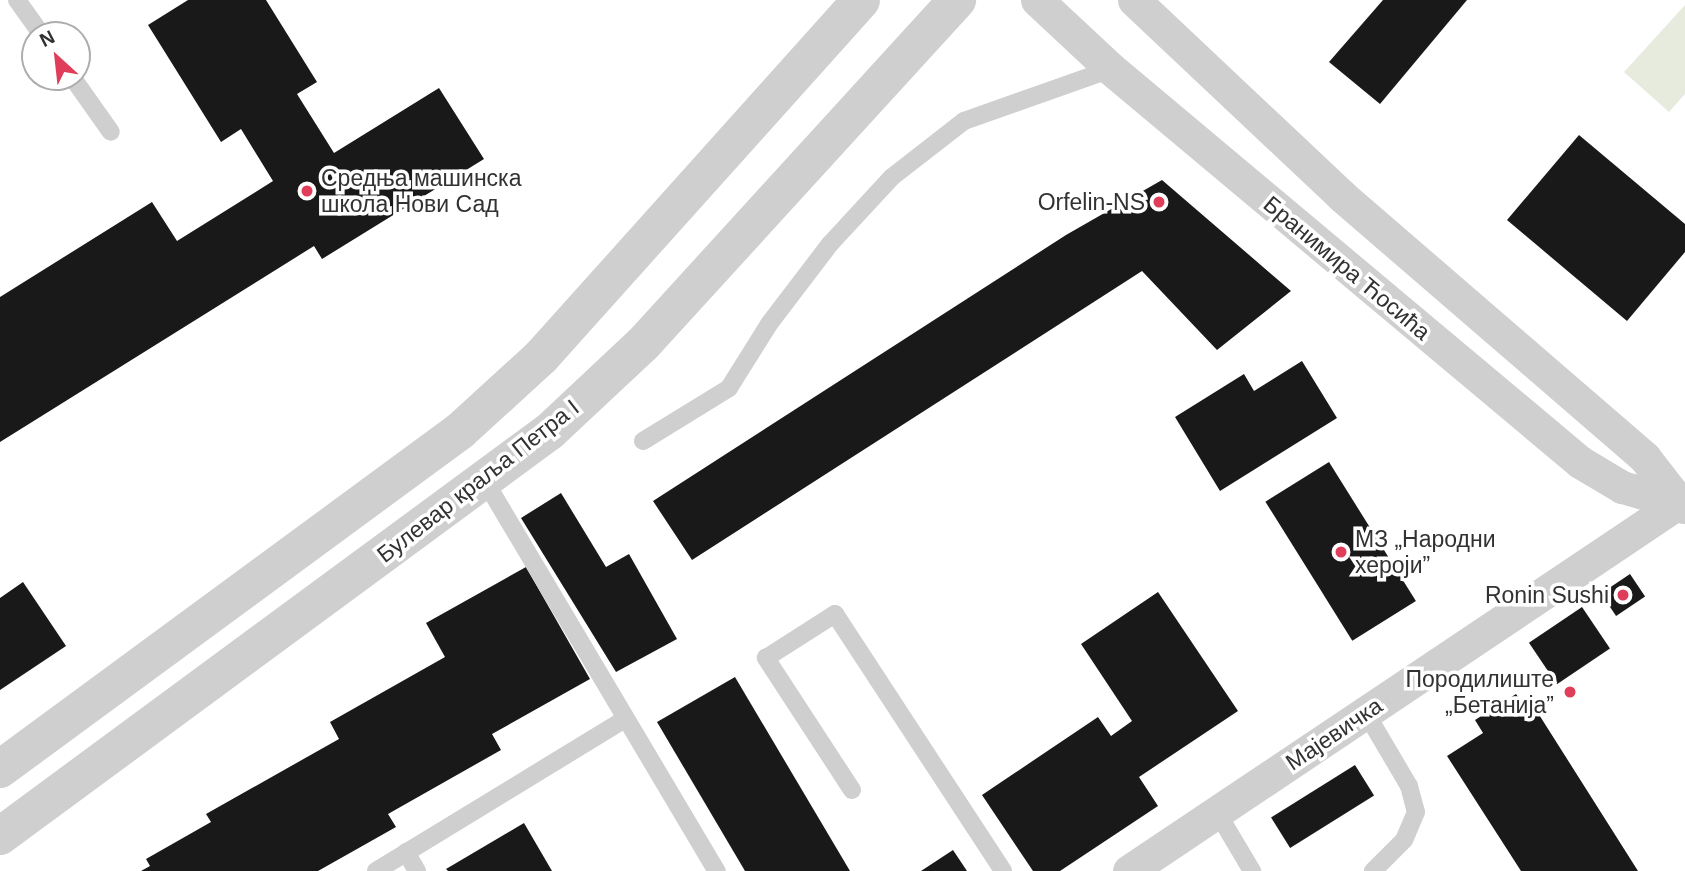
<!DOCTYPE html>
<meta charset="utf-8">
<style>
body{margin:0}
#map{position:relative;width:1685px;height:871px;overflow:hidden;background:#fff;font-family:Arial,sans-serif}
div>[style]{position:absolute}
.green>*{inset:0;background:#e6ebde}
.building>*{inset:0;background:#191919;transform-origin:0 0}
.service>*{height:18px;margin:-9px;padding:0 9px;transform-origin:9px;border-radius:9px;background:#cfcfcf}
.minor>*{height:33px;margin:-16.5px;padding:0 16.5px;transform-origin:16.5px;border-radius:16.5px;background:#cfcfcf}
.tertiary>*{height:38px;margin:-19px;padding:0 19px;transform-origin:19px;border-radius:19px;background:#cfcfcf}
.dots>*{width:19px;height:19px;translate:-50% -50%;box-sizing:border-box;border:4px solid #fff;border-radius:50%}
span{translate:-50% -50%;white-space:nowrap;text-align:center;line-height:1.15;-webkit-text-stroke:7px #fff;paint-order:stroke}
.poi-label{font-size:23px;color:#323232}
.left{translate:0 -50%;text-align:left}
.right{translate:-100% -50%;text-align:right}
.street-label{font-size:23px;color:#323232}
.north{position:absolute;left:21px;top:21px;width:70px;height:70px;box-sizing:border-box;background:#fff;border:2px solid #adadad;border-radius:50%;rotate:333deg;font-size:19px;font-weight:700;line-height:28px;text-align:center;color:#323232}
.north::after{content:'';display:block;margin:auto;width:24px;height:32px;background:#df3d5a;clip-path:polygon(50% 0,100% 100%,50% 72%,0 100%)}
</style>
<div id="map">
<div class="green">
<div style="clip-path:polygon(1685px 5px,1685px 94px,1669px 112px,1624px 72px)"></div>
</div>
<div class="building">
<div style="clip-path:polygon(188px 0,266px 0,317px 82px,297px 94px,334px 153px,439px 88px,484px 159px,322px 259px,314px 246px,0 442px,0 297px,152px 202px,177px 241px,273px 181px,241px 129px,221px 142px,148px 25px)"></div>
<div style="clip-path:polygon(1383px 0,1467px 0,1380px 104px,1329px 62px)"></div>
<div style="clip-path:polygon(1579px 135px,1685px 224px,1685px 252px,1627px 321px,1507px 220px)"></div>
<div style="clip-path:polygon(1162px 180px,1291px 291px,1217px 350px,1142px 271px,692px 560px,653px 501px,1066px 235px)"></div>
<div style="clip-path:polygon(1302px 361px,1337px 418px,1220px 491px,1175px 417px,1244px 374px,1254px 391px)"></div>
<div style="left:1329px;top:462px;width:164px;height:75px;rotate:58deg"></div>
<div style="clip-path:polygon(561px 493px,606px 567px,629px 554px,677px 639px,616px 672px,521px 518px)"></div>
<div style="clip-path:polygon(526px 567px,590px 679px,492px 734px,501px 750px,388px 814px,396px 827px,318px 871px,141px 871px,150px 866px,146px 859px,211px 822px,206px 814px,339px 739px,330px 722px,445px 657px,426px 623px)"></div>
<div style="left:1630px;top:574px;width:27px;height:35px;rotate:56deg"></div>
<div style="clip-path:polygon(23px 582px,66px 646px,0 690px,0 598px)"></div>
<div style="clip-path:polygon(1158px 592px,1238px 711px,1139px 777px,1158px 806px,1060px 871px,1033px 871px,982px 795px,1098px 717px,1111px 736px,1132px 721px,1081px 644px)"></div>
<div style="left:1582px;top:607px;width:50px;height:64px;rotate:56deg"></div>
<div style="clip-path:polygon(735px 677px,850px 871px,745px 871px,657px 722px)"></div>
<div style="clip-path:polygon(1516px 694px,1525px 707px,1531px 702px,1638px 871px,1521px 871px,1447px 756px,1483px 733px,1475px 720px)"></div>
<div style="left:1355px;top:765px;width:36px;height:99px;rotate:58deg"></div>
<div style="clip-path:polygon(524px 823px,552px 871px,448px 871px,446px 869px)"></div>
<div style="clip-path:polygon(953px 850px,967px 871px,921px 871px)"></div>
</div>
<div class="service">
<div style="left:17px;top:0;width:43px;rotate:54.5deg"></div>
<div style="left:72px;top:77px;width:67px;rotate:54.7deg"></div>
<div style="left:643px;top:441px;width:101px;rotate:-31.6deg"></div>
<div style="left:729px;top:388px;width:75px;rotate:-58deg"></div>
<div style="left:769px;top:324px;width:101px;rotate:-52.7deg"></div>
<div style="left:830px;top:244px;width:91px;rotate:-47.2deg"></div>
<div style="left:892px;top:177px;width:91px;rotate:-37.9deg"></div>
<div style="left:964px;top:121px;width:156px;rotate:-19.5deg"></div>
<div style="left:485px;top:481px;width:454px;rotate:59.3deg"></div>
<div style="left:1366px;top:713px;width:85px;rotate:59.5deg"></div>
<div style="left:1409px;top:786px;width:27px;rotate:75deg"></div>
<div style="left:1416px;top:812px;width:30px;rotate:113deg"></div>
<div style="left:1404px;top:840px;width:44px;rotate:135deg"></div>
<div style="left:852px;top:790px;width:158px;rotate:-123.1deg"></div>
<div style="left:766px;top:658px;width:82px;rotate:-32.5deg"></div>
<div style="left:835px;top:614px;width:307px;rotate:56.8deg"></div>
<div style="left:1217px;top:812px;width:69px;rotate:59.3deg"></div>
<div style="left:406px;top:852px;width:22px;rotate:60deg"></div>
<div style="left:376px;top:871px;width:292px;rotate:-31.4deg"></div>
</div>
<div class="minor">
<div style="left:1037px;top:0;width:101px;rotate:43deg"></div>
<div style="left:1111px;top:69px;width:612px;rotate:39.96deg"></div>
<div style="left:1580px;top:462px;width:49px;rotate:30.8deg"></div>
<div style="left:1622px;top:487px;width:58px;rotate:15.9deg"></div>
<div style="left:1134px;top:0;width:287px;rotate:43.3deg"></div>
<div style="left:1343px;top:197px;width:399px;rotate:40.8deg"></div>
<div style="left:1645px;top:458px;width:62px;rotate:52.2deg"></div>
<div style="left:1129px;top:871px;width:661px;rotate:-33.83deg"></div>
</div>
<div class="tertiary">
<div style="left:0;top:769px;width:571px;rotate:-36.31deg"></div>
<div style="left:460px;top:431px;width:110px;rotate:-42.4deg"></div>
<div style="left:541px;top:357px;width:479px;rotate:-48.1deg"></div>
<div style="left:0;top:836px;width:683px;rotate:-36.37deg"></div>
<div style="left:550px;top:431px;width:127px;rotate:-43.1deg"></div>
<div style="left:643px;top:344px;width:466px;rotate:-47.6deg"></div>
</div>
<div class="dots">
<div style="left:307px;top:191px;background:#df3d5a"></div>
<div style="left:1159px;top:202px;background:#df3d5a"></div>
<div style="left:1341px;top:552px;background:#df3d5a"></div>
<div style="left:1623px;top:595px;background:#df3d5a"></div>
<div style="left:1570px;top:692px;background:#df3d5a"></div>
</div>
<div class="poi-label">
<span class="left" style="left:321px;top:191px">Средња машинска<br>школа Нови Сад</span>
<span class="right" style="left:1145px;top:202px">Orfelin-NS</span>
<span class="left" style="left:1355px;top:552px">МЗ „Народни<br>хероји”</span>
<span class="right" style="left:1609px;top:595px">Ronin Sushi</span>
<span class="right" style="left:1554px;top:692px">Породилиште<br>„Бетанија”</span>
</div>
<div class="street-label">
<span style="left:1347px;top:268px;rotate:40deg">Бранимира Ћосића</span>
<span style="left:478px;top:481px;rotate:-38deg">Булевар краља Петра I</span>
<span style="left:1334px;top:734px;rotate:-34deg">Мајевичка</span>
</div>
<div class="north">N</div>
</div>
